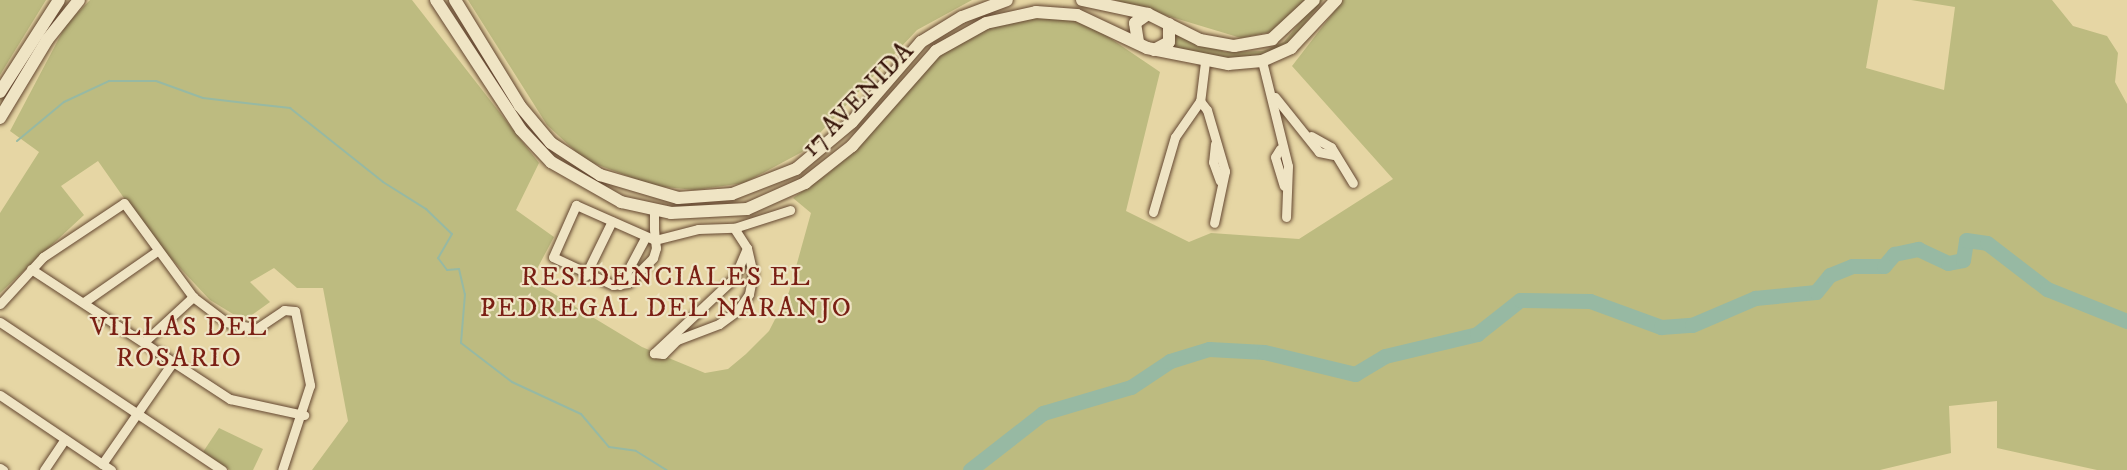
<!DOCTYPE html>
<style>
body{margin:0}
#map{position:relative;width:2127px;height:470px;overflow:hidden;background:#e6d6a4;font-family:"IM FELL DW Pica",serif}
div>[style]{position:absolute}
.green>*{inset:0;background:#bdbb80}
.stream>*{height:2px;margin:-1px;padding:0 1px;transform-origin:1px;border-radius:1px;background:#97b9a3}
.river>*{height:15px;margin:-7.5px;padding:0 7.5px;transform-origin:7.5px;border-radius:7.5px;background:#97b9a3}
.roads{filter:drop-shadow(0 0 2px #644731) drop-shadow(0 0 2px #644731)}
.minor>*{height:9px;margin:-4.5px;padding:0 4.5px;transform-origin:4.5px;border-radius:4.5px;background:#efe4c4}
.secondary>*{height:12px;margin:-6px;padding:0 6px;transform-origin:6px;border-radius:6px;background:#efe4c4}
span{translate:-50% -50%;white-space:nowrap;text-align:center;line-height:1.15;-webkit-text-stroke:4.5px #efe4c4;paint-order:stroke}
.street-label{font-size:26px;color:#38170b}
.neighbourhood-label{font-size:27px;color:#7a1f14;letter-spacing:1.5px}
</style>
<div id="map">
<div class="green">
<div style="clip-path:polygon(0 0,46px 0,0 75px)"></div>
<div style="clip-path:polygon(90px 0,412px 0,539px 163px,516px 210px,554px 237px,531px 280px,642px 347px,705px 373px,728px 369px,746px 354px,769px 331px,789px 292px,811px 213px,793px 198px,830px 172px,942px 49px,986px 26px,1027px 17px,1071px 20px,1098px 30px,1160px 72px,1126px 211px,1189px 242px,1211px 233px,1299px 239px,1393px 179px,1292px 66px,1343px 0,1878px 0,1866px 68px,1944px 90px,1955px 7px,1911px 0,2052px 0,2073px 26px,2107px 36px,2118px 53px,2115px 82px,2127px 104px,2127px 470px,2097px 470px,1997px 448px,1997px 401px,1949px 406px,1951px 453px,1880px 470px,312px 470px,348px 421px,323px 288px,297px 288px,274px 268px,250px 282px,270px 302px,249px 317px,233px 314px,210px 300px,152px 238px,98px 161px,61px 186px,84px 215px,0 293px,0 213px,39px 152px,10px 131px,66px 25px)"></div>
<div style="clip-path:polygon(468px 0,972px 0,917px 30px,802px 152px,744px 183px,695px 190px,654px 186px,585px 160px,547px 125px)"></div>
<div style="clip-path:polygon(1115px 0,1312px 0,1301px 15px,1271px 32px,1241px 38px)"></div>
<div style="clip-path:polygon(1318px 0,1323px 0,1288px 45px,1266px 56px,1224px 58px,1173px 49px,1176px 35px,1225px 52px,1263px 51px,1284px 42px)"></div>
<div style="clip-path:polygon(219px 428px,263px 449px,253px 470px,230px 470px,203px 452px)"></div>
</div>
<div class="stream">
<div style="left:17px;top:141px;width:61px;rotate:-39.7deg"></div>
<div style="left:64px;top:102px;width:50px;rotate:-25deg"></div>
<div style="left:109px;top:81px;width:47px"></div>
<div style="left:156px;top:81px;width:50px;rotate:19.9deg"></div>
<div style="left:203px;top:98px;width:88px;rotate:6.6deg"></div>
<div style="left:290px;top:108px;width:119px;rotate:38.5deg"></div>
<div style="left:383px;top:182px;width:51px;rotate:32.1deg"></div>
<div style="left:426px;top:209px;width:36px;rotate:44deg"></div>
<div style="left:452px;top:234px;width:28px;rotate:120deg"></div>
<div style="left:438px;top:258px;width:15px;rotate:53deg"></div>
<div style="left:447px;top:270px;width:12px;rotate:-5deg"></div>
<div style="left:459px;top:269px;width:26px;rotate:77deg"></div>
<div style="left:465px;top:294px;width:49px;rotate:94.7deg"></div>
<div style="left:461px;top:343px;width:64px;rotate:37.4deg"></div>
<div style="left:512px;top:382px;width:76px;rotate:24.9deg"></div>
<div style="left:581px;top:414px;width:43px;rotate:49.7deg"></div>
<div style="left:609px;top:447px;width:27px;rotate:8deg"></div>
<div style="left:636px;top:451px;width:36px;rotate:32deg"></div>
</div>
<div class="river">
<div style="left:970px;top:470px;width:93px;rotate:-38deg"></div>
<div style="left:1043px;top:413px;width:92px;rotate:-16.5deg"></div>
<div style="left:1131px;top:387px;width:47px;rotate:-33.7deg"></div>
<div style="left:1170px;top:361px;width:41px;rotate:-17.1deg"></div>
<div style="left:1209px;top:349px;width:55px;rotate:3.1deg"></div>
<div style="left:1264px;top:352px;width:94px;rotate:13.6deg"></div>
<div style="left:1355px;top:374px;width:35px;rotate:-31deg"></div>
<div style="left:1385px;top:356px;width:95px;rotate:-13.4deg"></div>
<div style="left:1477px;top:334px;width:55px;rotate:-38.3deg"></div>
<div style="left:1520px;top:300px;width:70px;rotate:0.8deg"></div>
<div style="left:1590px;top:301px;width:76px;rotate:20.1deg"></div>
<div style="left:1661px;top:327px;width:31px;rotate:-4deg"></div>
<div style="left:1692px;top:325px;width:69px;rotate:-23.2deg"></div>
<div style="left:1755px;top:298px;width:61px;rotate:-5.6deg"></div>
<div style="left:1816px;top:292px;width:22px;rotate:-51deg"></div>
<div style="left:1830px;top:275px;width:24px;rotate:-22deg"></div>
<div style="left:1852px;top:266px;width:32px"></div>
<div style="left:1884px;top:266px;width:16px;rotate:-50deg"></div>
<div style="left:1894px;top:254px;width:25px;rotate:-12deg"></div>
<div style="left:1918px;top:249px;width:33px;rotate:25deg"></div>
<div style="left:1948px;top:263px;width:15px;rotate:-11deg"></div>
<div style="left:1963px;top:260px;width:20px;rotate:-81deg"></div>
<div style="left:1966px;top:240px;width:21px;rotate:8deg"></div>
<div style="left:1987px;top:243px;width:76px;rotate:37.5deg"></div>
<div style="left:2047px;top:289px;width:86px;rotate:21.8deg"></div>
</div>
<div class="roads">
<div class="minor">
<div style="left:1262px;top:61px;width:108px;rotate:76.1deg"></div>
<div style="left:1288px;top:166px;width:51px;rotate:92.2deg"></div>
<div style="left:1205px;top:62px;width:39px;rotate:97deg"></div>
<div style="left:1200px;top:101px;width:11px;rotate:52deg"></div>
<div style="left:1207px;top:110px;width:64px;rotate:73.6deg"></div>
<div style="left:1225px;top:171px;width:53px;rotate:101.9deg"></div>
<div style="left:1275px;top:97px;width:70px;rotate:51.3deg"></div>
<div style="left:1319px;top:152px;width:14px;rotate:12deg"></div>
<div style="left:1311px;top:136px;width:23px;rotate:29deg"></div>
<div style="left:1331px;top:147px;width:42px;rotate:58.6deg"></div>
<div style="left:1215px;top:144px;width:18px;rotate:96deg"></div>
<div style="left:1213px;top:162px;width:20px;rotate:70deg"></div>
<div style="left:1280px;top:149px;width:9px;rotate:122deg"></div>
<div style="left:1275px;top:157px;width:30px;rotate:73deg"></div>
<div style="left:654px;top:212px;width:17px;rotate:90deg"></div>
<div style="left:654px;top:229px;width:11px;rotate:85deg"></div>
<div style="left:655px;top:240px;width:8px;rotate:83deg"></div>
<div style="left:656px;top:248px;width:10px;rotate:107deg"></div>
<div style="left:653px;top:258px;width:35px;rotate:135deg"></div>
<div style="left:628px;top:283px;width:15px;rotate:172deg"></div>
<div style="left:613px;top:285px;width:66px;rotate:-155deg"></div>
<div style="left:553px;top:257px;width:57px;rotate:-66.1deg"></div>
<div style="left:576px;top:205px;width:86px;rotate:23.9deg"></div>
<div style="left:655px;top:240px;width:44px;rotate:-14.3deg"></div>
<div style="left:698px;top:229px;width:36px;rotate:-2deg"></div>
<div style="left:734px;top:228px;width:59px;rotate:-17.8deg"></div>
<div style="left:1153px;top:212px;width:78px;rotate:-73.7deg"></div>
<div style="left:1175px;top:137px;width:44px;rotate:-55.2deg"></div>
<div style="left:734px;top:228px;width:24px;rotate:57deg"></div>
<div style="left:747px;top:248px;width:33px;rotate:113deg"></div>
<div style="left:734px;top:278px;width:110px;rotate:136.8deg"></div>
<div style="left:654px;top:353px;width:9px;rotate:6deg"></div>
<div style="left:663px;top:354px;width:20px;rotate:-45deg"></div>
<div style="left:677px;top:340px;width:45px;rotate:-20.9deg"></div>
<div style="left:719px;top:324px;width:24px;rotate:-36deg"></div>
<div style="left:738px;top:310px;width:19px;rotate:-55deg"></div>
<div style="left:749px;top:294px;width:20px;rotate:-79deg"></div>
<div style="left:753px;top:274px;width:27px;rotate:-103deg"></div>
<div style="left:31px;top:269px;width:238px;rotate:33.2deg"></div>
<div style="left:230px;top:399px;width:76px;rotate:12.2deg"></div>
<div style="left:585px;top:276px;width:61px;rotate:-63.9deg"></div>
<div style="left:620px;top:285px;width:53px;rotate:-62deg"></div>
<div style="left:84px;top:302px;width:89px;rotate:-34.9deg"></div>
<div style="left:0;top:304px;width:64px;rotate:-47.5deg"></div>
<div style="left:43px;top:257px;width:97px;rotate:-33.7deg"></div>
<div style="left:124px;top:203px;width:117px;rotate:53.7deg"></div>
<div style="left:193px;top:297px;width:41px;rotate:37.1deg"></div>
<div style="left:226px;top:322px;width:31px;rotate:13deg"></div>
<div style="left:256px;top:329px;width:34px;rotate:-34deg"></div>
<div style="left:284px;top:310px;width:11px;rotate:5deg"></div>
<div style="left:295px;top:311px;width:76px;rotate:78.5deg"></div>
<div style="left:310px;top:385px;width:89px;rotate:108.2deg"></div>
<div style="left:0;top:322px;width:267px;rotate:33.7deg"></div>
<div style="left:144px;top:342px;width:67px;rotate:-42.6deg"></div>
<div style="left:0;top:395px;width:134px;rotate:34deg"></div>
<div style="left:102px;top:464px;width:124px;rotate:-55.2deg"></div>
<div style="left:0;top:468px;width:4px;rotate:34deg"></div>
<div style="left:44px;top:470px;width:37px;rotate:-56deg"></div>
</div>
<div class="secondary">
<div style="left:436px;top:0;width:155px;rotate:56.8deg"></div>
<div style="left:521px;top:130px;width:44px;rotate:46.8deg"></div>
<div style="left:551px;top:162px;width:81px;rotate:29.7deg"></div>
<div style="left:621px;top:202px;width:51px;rotate:12.4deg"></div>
<div style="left:671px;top:213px;width:76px;rotate:-3deg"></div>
<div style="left:747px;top:209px;width:64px;rotate:-24.1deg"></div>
<div style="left:805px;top:183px;width:60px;rotate:-38.2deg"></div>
<div style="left:852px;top:146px;width:127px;rotate:-48.5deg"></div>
<div style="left:936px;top:51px;width:57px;rotate:-29.2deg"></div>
<div style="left:986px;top:23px;width:51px;rotate:-12.4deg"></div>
<div style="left:1036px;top:12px;width:41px;rotate:4.2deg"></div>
<div style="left:1077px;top:15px;width:77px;rotate:25.2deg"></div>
<div style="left:1147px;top:48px;width:83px;rotate:11.2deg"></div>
<div style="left:1228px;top:64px;width:34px;rotate:-5deg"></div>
<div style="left:1262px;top:61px;width:32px;rotate:-24deg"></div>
<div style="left:1291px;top:48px;width:66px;rotate:-46.8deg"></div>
<div style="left:455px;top:0;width:124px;rotate:58.5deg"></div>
<div style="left:520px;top:106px;width:48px;rotate:50deg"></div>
<div style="left:551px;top:143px;width:59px;rotate:33.1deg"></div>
<div style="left:600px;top:175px;width:81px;rotate:16.4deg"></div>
<div style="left:678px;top:198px;width:54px;rotate:-4.2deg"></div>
<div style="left:732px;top:194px;width:69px;rotate:-21.3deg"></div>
<div style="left:796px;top:169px;width:73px;rotate:-40deg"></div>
<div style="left:852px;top:122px;width:106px;rotate:-49.2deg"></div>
<div style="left:921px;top:42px;width:48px;rotate:-31.4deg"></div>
<div style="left:962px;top:17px;width:48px;rotate:-20.7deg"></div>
<div style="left:1082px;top:0;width:67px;rotate:12deg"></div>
<div style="left:1148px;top:14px;width:58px;rotate:26.6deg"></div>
<div style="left:1200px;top:40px;width:35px;rotate:10deg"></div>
<div style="left:1234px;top:46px;width:39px;rotate:-10deg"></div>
<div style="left:1272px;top:39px;width:57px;rotate:-42.9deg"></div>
<div style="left:1138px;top:42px;width:19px;rotate:-99deg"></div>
<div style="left:1135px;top:23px;width:16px;rotate:-35deg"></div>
<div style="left:1154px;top:50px;width:17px;rotate:-28deg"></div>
<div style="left:1169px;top:42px;width:18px;rotate:-90deg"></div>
<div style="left:0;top:92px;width:109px;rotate:-57.3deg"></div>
<div style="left:0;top:118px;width:91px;rotate:-58.9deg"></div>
<div style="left:47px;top:40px;width:51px;rotate:-51.3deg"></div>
</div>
</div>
<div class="street-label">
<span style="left:858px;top:100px;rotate:-46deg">17 AVENIDA</span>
</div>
<div class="neighbourhood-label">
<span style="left:666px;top:293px">RESIDENCIALES EL<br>PEDREGAL DEL NARANJO</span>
<span style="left:179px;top:343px">VILLAS DEL<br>ROSARIO</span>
</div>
</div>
